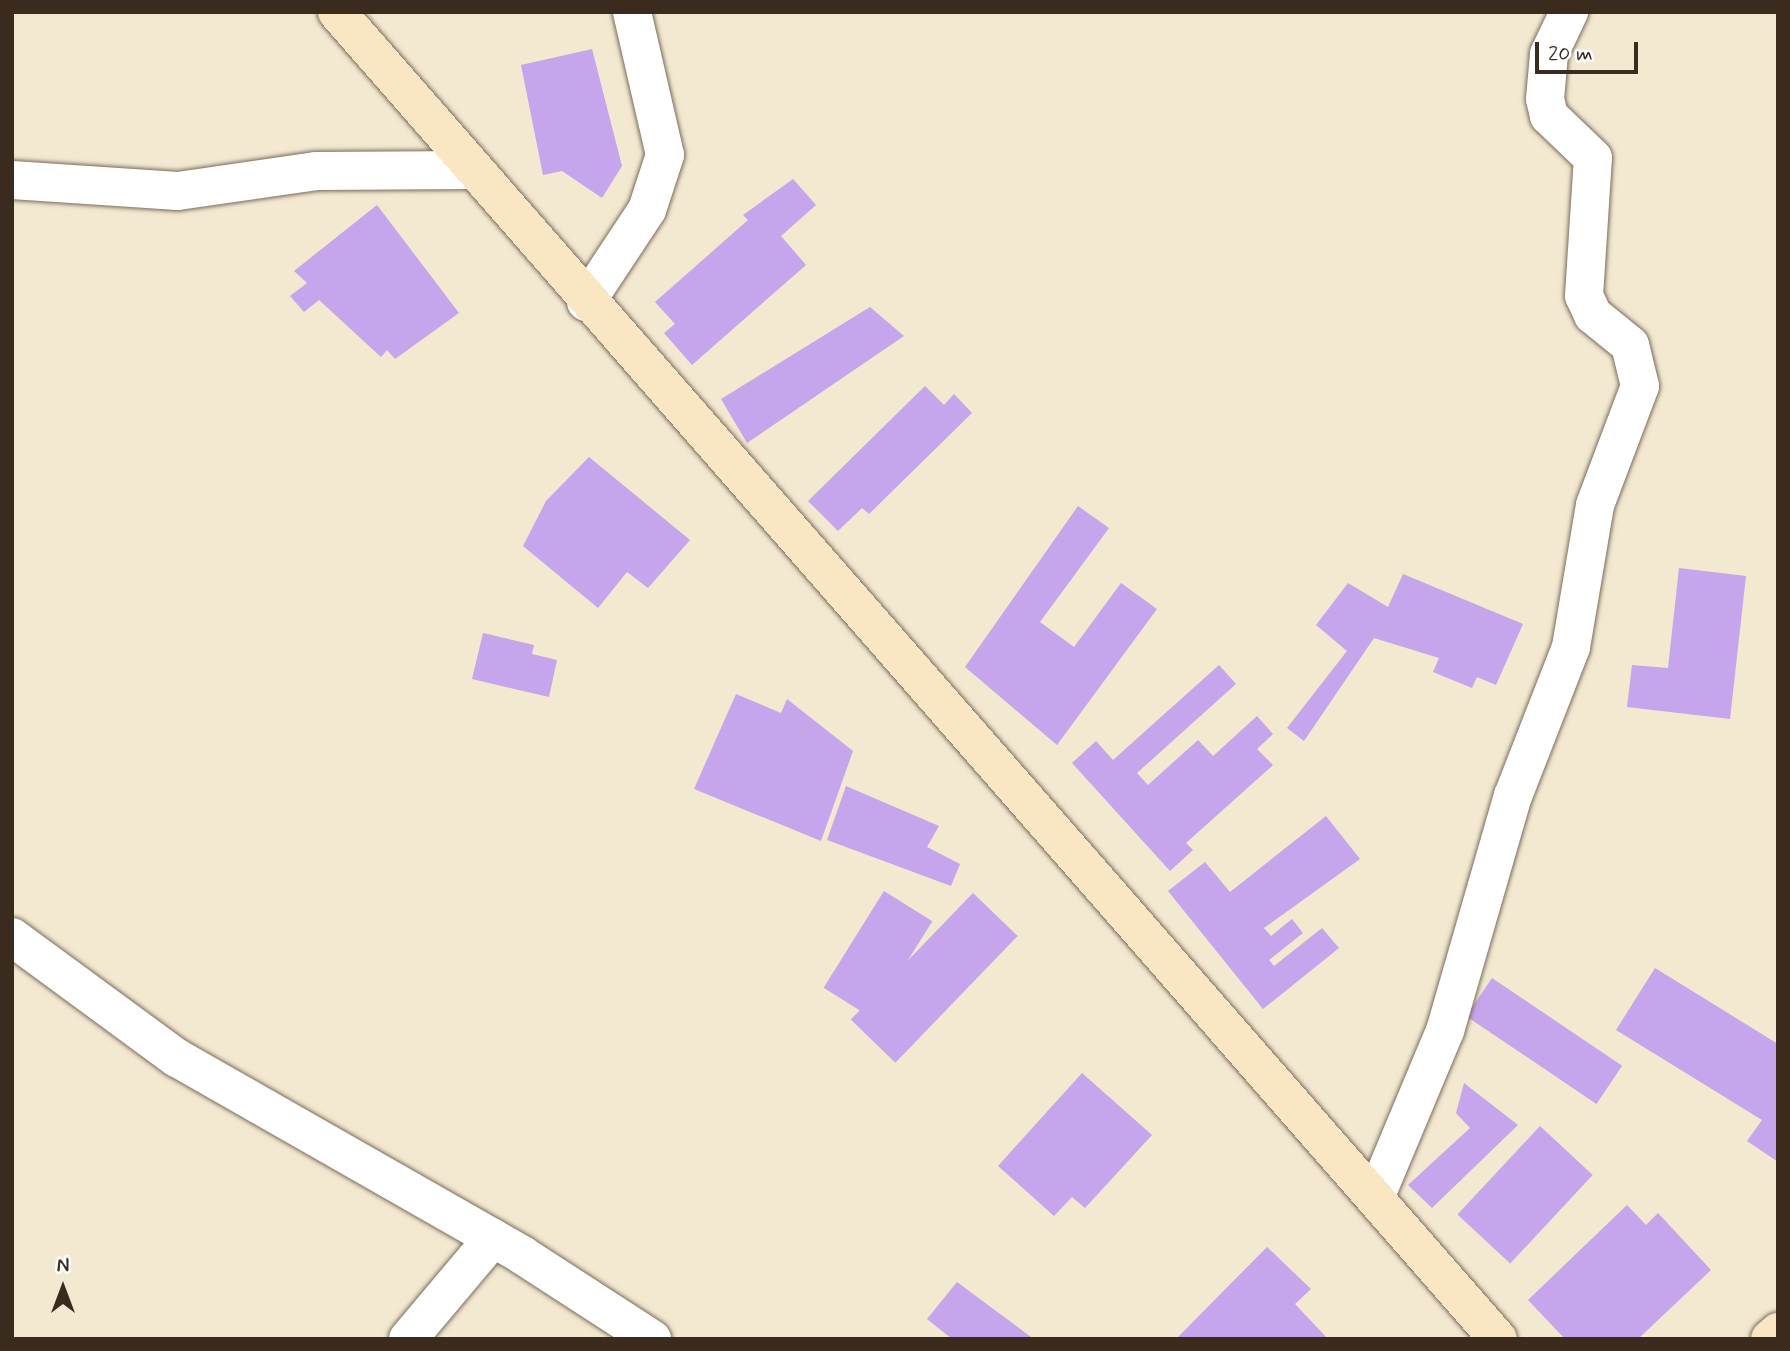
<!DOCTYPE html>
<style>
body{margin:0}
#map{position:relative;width:1790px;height:1351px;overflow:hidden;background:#f3e8d0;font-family:Mynerve,sans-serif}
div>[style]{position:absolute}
.building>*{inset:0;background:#c5a5eb;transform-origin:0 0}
.roads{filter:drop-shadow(0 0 2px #7b6c5c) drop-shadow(0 0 2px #7b6c5c)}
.street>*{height:38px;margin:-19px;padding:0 19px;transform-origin:19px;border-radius:19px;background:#fff}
.secondary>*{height:38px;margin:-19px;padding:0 19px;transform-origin:19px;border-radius:19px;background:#fbe6c4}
span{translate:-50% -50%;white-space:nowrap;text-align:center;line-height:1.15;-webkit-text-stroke:5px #fff;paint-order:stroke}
.frame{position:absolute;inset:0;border:14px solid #3b2a1e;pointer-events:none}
.north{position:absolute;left:28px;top:1253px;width:70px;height:70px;-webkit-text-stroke:5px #fff;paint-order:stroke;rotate:0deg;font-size:19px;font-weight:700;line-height:28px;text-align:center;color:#3b2a1e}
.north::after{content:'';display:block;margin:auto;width:24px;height:32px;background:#3b2a1e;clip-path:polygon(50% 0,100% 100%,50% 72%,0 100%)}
.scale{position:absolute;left:1535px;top:42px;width:103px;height:32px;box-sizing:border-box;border:4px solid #3b2a1e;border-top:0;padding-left:9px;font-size:21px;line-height:24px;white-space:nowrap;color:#3b2a1e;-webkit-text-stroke:5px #fff;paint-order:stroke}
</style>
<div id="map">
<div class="building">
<div style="clip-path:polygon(592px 49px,622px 166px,602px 198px,562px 171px,543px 175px,521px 65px)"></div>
<div style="clip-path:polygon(793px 179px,816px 205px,781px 236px,806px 265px,692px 365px,664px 333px,675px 324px,655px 302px,748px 220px,743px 215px)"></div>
<div style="clip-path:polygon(377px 205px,459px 313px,395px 359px,387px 350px,381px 357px,319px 300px,304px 312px,290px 296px,307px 283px,294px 271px)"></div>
<div style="clip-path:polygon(870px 307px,904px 336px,747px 443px,721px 399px)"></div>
<div style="clip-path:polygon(925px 386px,944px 405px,954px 394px,972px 413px,869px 514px,862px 508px,838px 531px,808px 501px)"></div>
<div style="clip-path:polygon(589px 457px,690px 540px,648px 588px,627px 572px,598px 608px,523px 546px,546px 501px)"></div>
<div style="clip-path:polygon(1078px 506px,1109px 528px,1040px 622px,1074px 647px,1121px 583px,1157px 609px,1057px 745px,965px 667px)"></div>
<div style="clip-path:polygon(1679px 568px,1746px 576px,1730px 719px,1627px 707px,1632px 665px,1668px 668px)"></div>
<div style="clip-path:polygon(1403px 574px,1523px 624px,1496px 685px,1477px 677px,1472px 688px,1433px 672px,1439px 658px,1374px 638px,1304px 741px,1287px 728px,1347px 651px,1316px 625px,1348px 583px,1388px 607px)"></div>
<div style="clip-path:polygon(483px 633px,534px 645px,532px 654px,557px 660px,549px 697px,472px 679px)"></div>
<div style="clip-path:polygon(1219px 665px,1236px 684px,1137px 773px,1148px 785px,1198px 740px,1213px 756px,1257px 716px,1273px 734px,1257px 749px,1273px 765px,1186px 843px,1193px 850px,1170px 871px,1072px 763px,1096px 741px,1113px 760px)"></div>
<div style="clip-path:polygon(736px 694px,781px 713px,787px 699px,853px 751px,821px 841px,694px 789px)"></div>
<div style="clip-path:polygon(846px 786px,939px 826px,927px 847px,960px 864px,951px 886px,827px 840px)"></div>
<div style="clip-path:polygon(1326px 816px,1360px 859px,1264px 928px,1271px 936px,1292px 919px,1303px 933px,1269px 960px,1274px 966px,1322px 928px,1339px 948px,1263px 1009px,1168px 891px,1205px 862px,1230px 892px)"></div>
<div style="left:884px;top:891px;width:57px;height:114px;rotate:32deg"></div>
<div style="left:973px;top:893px;width:62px;height:176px;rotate:44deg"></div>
<div style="clip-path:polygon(1655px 968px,1778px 1044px,1778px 1162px,1747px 1141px,1762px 1120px,1616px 1030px)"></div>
<div style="left:1492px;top:978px;width:157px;height:46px;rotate:34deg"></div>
<div style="clip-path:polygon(1082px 1073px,1152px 1135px,1085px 1208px,1072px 1197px,1054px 1216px,998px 1166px)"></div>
<div style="clip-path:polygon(1464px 1083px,1518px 1125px,1432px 1208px,1408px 1185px,1470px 1128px,1456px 1113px)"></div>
<div style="left:1540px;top:1126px;width:72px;height:121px;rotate:43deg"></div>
<div style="clip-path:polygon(1627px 1205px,1646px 1225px,1658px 1213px,1711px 1270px,1638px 1339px,1565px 1339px,1528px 1300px)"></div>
<div style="clip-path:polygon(1267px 1247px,1311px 1289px,1295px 1304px,1328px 1339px,1176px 1339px)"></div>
<div style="clip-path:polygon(957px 1282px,1031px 1337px,1030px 1339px,952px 1339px,927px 1319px)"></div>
</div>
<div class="roads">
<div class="street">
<div style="left:12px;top:180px;width:166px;rotate:3.8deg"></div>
<div style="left:178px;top:191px;width:139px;rotate:-8.2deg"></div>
<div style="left:316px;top:171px;width:156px;rotate:-0.4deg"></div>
<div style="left:586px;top:302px;width:110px;rotate:-56.5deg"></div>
<div style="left:647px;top:210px;width:58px;rotate:-71.9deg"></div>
<div style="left:665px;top:155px;width:147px;rotate:-103deg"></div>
<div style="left:12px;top:937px;width:205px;rotate:36.3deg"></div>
<div style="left:177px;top:1058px;width:397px;rotate:29.7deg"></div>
<div style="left:522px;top:1255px;width:155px;rotate:32.9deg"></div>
<div style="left:1375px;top:1198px;width:181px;rotate:-67.3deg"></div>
<div style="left:1445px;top:1031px;width:245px;rotate:-73.9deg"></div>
<div style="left:1513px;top:796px;width:160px;rotate:-68.7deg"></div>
<div style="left:1571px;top:647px;width:144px;rotate:-80.4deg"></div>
<div style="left:1595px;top:505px;width:127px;rotate:-69.3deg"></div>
<div style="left:1640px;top:386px;width:42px;rotate:-103.7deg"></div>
<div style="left:1630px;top:345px;width:48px;rotate:-141deg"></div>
<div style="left:1593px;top:315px;width:21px;rotate:-115deg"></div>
<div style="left:1584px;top:296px;width:138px;rotate:-86.3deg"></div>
<div style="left:1593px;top:158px;width:61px;rotate:-136.3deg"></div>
<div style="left:1549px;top:116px;width:17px;rotate:-103deg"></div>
<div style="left:1545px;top:99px;width:45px;rotate:-84.9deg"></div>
<div style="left:1549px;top:54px;width:47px;rotate:-64.5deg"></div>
<div style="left:408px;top:1339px;width:132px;rotate:-49.9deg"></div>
</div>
<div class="secondary">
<div style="left:337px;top:12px;width:1763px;rotate:48.82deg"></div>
<div style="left:1770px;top:1339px;width:11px;rotate:-41deg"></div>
</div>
</div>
<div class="frame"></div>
<div class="north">N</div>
<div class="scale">20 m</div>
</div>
